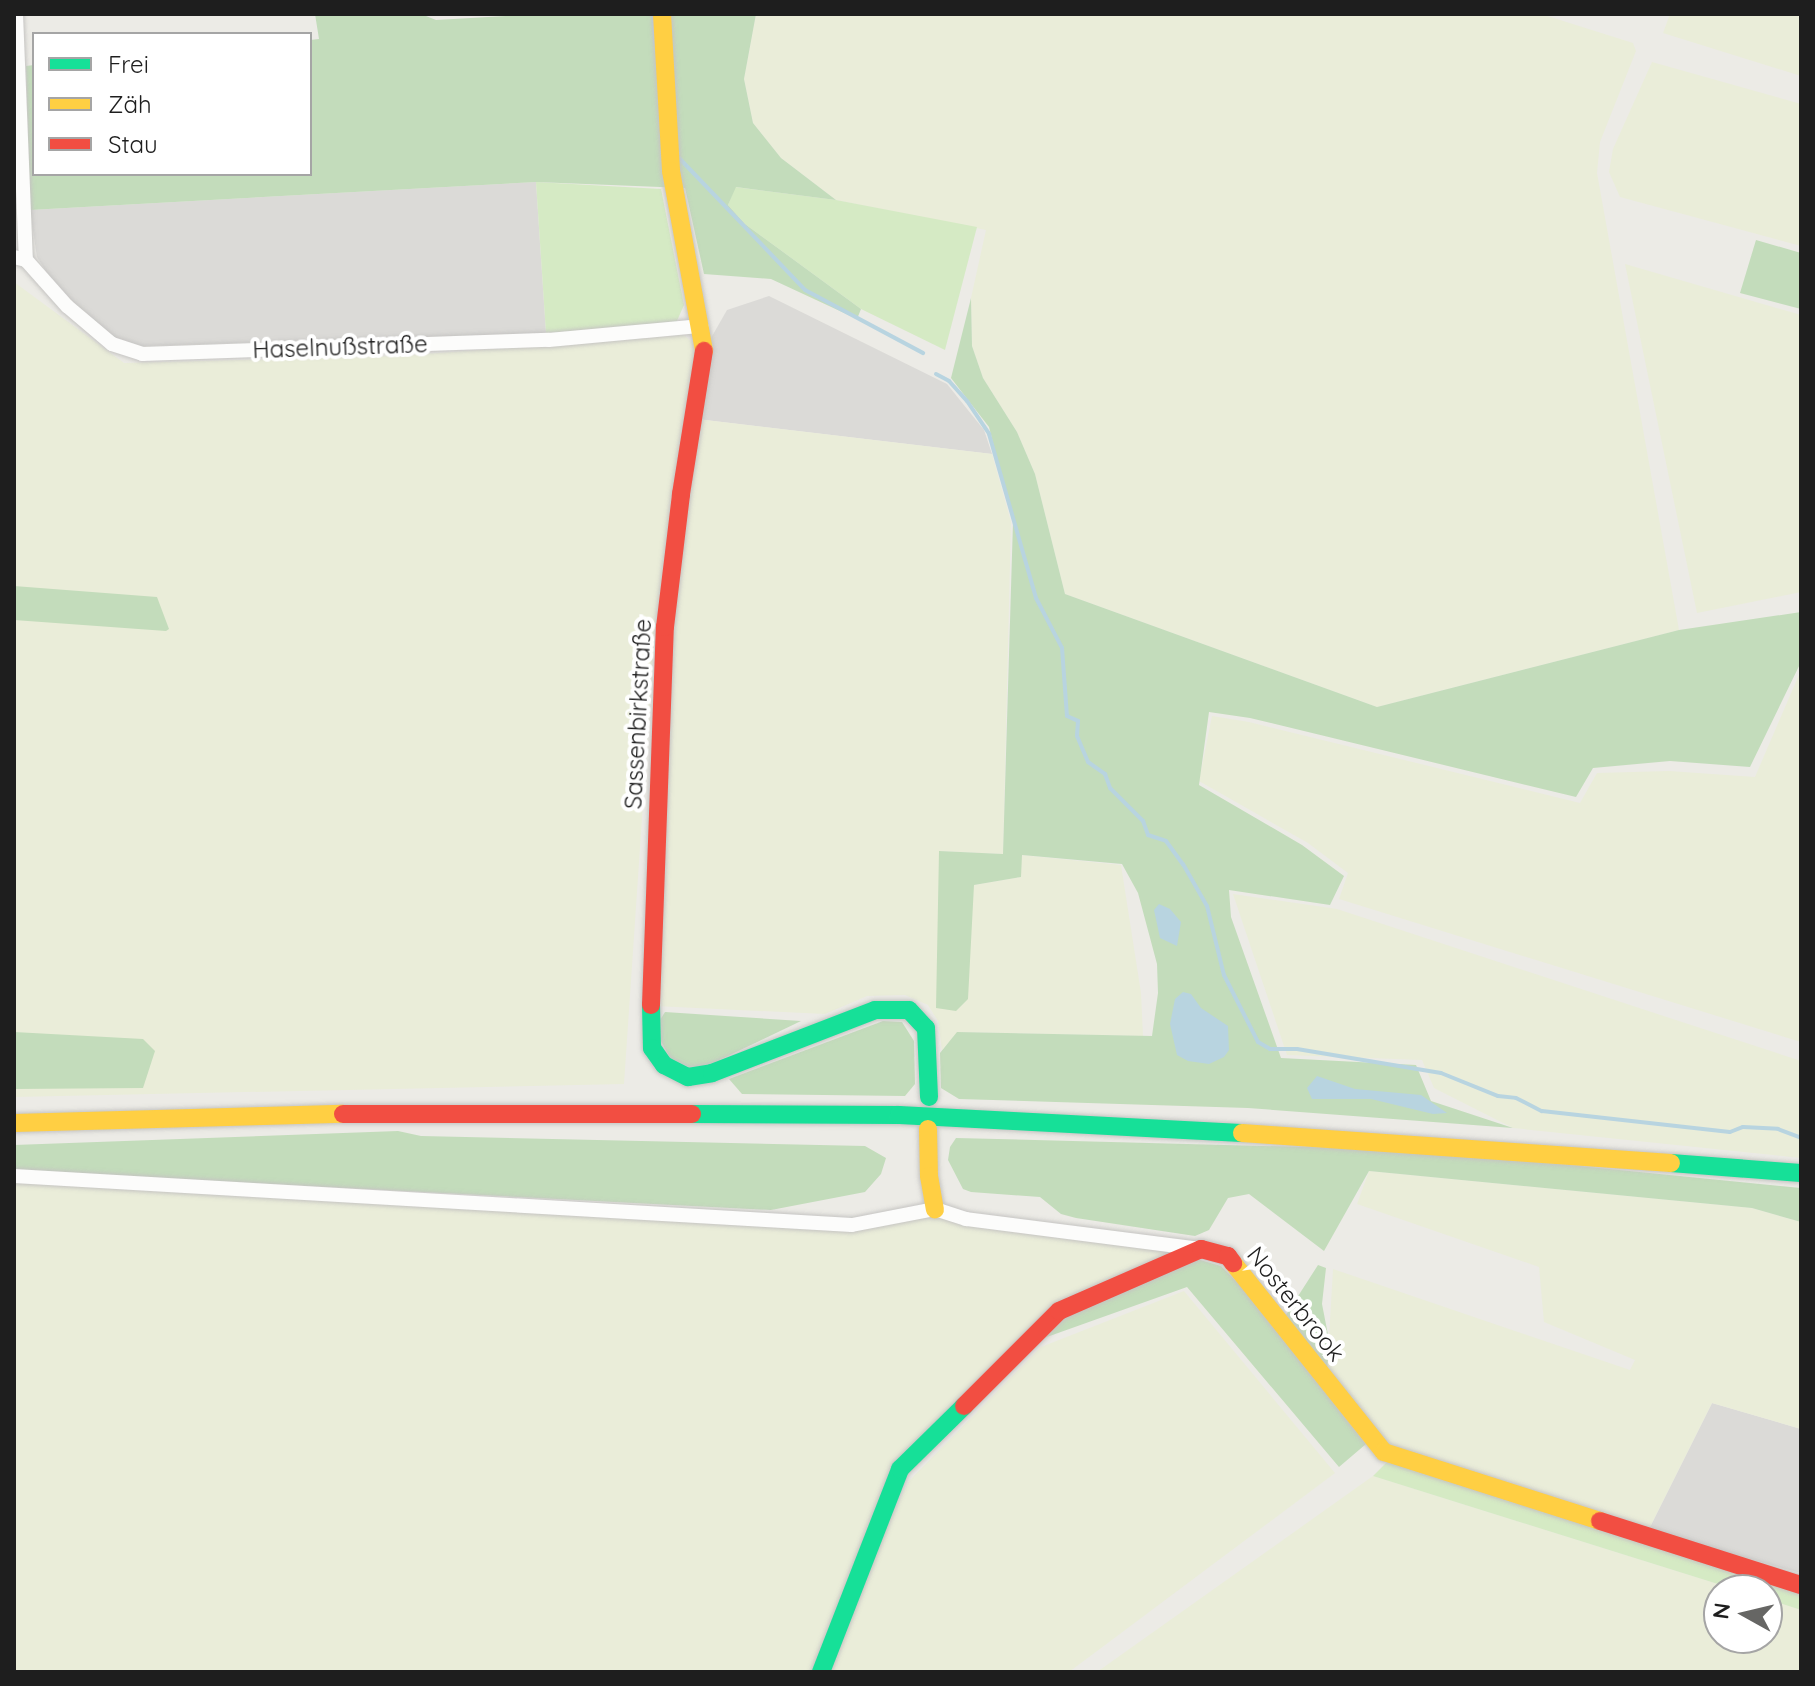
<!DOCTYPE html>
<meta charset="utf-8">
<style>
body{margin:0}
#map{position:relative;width:1815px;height:1686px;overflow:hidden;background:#ecebe6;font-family:Quicksand,sans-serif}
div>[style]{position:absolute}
.residential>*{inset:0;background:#dbdad7}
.farmland>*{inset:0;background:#eaedd9}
.grass>*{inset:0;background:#d5eac4}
.forest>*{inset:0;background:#c3dcbb}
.water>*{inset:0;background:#b8d4e0}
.stream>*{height:4px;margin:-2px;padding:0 2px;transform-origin:2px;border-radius:2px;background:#b8d4e0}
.roads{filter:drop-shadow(0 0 2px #c5c4c2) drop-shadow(0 0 2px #c5c4c2)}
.street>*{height:14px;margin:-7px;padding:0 7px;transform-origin:7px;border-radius:7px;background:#fcfcfb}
.fast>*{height:18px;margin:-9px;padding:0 9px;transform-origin:9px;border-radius:9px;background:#16e098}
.slow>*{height:18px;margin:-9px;padding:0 9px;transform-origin:9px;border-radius:9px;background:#ffcf43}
.jam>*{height:18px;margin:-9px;padding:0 9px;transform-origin:9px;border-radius:9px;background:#f24e42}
span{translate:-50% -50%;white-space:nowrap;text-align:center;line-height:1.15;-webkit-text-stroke:8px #fff;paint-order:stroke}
.street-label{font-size:24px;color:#1e1e1e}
.frame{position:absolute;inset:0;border:16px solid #1e1e1e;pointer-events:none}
.legend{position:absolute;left:32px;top:32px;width:280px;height:144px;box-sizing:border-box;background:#fff;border:2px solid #a5a5a5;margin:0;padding:10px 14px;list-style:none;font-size:24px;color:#1e1e1e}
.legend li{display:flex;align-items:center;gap:16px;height:40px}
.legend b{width:40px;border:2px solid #a5a5a5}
.north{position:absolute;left:1703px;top:1574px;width:80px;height:80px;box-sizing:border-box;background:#fff;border:2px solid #a5a5a5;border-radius:50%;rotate:278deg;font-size:22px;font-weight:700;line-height:32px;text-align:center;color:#1e1e1e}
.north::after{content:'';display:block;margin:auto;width:28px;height:36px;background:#666664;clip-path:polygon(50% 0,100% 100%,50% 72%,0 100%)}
</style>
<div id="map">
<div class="residential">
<div style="clip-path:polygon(536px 182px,546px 333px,142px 346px,114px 337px,57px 288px,37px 257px,30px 210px)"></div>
<div style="clip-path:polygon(769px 296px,947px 384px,984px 430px,992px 454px,697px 419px,711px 338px,727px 310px)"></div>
<div style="clip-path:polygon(1712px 1403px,1801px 1429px,1801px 1573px,1648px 1531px)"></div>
</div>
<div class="farmland">
<div style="clip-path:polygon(756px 14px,1541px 14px,1633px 43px,1636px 51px,1600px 142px,1597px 173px,1679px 630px,1377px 707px,1065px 594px,1035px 474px,1017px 432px,983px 378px,972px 346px,971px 298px,986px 230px,836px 200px,781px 158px,753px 123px,744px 79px)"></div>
<div style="clip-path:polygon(1670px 14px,1801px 14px,1801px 76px,1663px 33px)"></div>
<div style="clip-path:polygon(1652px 62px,1801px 104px,1801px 246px,1620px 197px,1609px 172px,1613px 149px)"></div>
<div style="clip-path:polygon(1625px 264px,1801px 315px,1801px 592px,1697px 613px)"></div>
<div style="clip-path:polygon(14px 282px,124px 363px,396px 356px,684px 335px,693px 343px,695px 361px,655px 626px,624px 1084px,14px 1097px)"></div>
<div style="clip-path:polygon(697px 419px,992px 454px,1011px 522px,1003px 854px,939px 851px,971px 898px,974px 885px,1021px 877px,1021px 855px,1121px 865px,1141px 993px,1143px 1036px,958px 1032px,942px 1050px,938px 1021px,928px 1005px,905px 995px,867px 996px,825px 1014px,655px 1006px,669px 628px)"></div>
<div style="clip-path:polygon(1801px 670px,1801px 1042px,1339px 899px,1348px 873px,1308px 843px,1199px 781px,1212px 716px,1249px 722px,1580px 803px,1597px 773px,1669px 771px,1755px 777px)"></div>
<div style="clip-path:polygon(1233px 894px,1337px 909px,1801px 1061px,1801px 1158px,1513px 1128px,1434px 1088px,1422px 1060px,1287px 1055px)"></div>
<div style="clip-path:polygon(1369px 1171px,1752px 1208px,1801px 1222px,1801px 1429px,1712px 1403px,1648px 1531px,1382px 1443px,1327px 1373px,1333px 1269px,1630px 1370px,1635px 1360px,1544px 1322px,1539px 1267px,1357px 1204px)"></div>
<div style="clip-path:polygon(14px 1177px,852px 1229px,936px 1213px,1185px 1249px,1057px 1309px,896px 1468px,817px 1672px,14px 1672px)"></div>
<div style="clip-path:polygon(1184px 1291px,1335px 1473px,1069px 1672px,828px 1672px,857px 1587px,909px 1481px,1041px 1347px)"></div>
<div style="clip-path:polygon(1373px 1476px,1737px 1590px,1719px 1590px,1719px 1638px,1767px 1638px,1767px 1599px,1801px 1610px,1801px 1672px,1097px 1672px)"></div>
</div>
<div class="grass">
<div style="clip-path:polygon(536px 182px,661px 189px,684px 305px,676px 323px,546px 333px)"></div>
<div style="clip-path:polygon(735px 187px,836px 200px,977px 227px,945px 350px,861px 309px,745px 224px,728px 205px)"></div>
<div style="clip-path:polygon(1388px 1461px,1801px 1591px,1801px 1610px,1767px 1599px,1767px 1590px,1737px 1590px,1373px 1476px)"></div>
</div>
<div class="forest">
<div style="clip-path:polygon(315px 14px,421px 14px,436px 20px,538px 14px,756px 14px,744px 79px,753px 123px,781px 158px,836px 200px,736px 187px,728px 205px,745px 224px,861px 309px,857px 319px,771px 279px,704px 274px,685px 188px,536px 182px,30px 210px,26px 66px,34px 65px,34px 174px,310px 174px,310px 40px,319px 39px)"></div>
<div style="clip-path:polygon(1756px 240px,1801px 253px,1801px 309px,1740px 293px)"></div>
<div style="clip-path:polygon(971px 298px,972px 346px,983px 378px,1017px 432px,1035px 474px,1065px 594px,1377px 707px,1679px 630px,1801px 612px,1801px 662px,1750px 767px,1670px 761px,1593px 768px,1576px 797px,1250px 718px,1209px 712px,1199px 785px,1302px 845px,1344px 876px,1330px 905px,1229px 890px,1231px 917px,1281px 1058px,1416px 1065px,1431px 1101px,1513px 1128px,1248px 1108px,959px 1099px,941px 1088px,940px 1053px,957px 1032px,1152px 1036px,1158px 993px,1157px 964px,1138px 893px,1122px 864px,1022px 855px,1021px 877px,974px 885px,968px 999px,956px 1011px,936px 1008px,939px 851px,1003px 854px,1013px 522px,989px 427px,951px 378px)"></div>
<div style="clip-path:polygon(14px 586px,157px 597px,169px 629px,166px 631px,14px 620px)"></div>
<div style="clip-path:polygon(665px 1012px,801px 1021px,707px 1066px,689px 1067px,670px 1058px,661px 1041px,660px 1020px)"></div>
<div style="clip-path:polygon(883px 1021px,902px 1022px,914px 1041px,915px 1084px,905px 1096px,742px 1094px,729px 1079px)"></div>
<div style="clip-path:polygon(14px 1032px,143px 1039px,155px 1051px,143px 1088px,14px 1089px)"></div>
<div style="clip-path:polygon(398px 1131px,421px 1136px,865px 1146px,886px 1158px,881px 1174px,865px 1192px,771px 1210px,14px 1171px,14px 1145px)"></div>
<div style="clip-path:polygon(956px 1138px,1382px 1149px,1569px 1165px,1801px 1188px,1801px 1222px,1752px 1208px,1369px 1171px,1324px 1251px,1249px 1194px,1228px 1198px,1209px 1230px,1195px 1236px,1076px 1218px,1061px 1214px,1040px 1197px,971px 1192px,963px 1189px,948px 1160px,950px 1147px)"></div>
<div style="clip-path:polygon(1190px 1257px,1221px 1266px,1240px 1285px,1366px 1444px,1339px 1467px,1187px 1287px,1044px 1338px,1059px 1319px)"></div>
<div style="clip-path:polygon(1318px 1265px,1326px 1268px,1322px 1304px,1329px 1340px,1327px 1373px,1284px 1318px)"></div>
</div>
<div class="water">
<div style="clip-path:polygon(1159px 904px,1170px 909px,1181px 922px,1177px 946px,1160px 938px,1154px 910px)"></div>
<div style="clip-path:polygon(1183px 992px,1191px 994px,1201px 1008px,1228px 1026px,1229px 1050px,1224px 1057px,1209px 1064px,1188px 1061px,1177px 1055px,1170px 1024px,1175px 999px)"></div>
<div style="clip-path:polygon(1317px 1076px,1355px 1089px,1421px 1095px,1447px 1113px,1433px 1114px,1371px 1099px,1312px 1099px,1307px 1088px)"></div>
</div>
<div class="stream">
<div style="left:653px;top:14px;width:30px;rotate:86deg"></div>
<div style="left:679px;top:158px;width:182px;rotate:46.3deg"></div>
<div style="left:805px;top:290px;width:134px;rotate:28.1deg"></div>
<div style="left:936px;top:374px;width:15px;rotate:28deg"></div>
<div style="left:949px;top:381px;width:27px;rotate:48deg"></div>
<div style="left:967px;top:401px;width:40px;rotate:56deg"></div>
<div style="left:989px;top:434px;width:171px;rotate:74deg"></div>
<div style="left:1036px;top:598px;width:56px;rotate:62.5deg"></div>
<div style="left:1062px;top:648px;width:68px;rotate:85.8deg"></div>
<div style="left:1067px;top:716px;width:12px;rotate:24deg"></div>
<div style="left:1078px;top:721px;width:15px;rotate:94deg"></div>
<div style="left:1077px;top:736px;width:28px;rotate:67deg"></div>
<div style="left:1088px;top:762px;width:21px;rotate:35deg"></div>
<div style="left:1105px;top:774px;width:15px;rotate:70deg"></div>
<div style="left:1110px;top:788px;width:47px;rotate:45deg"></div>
<div style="left:1143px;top:821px;width:15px;rotate:70deg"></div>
<div style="left:1148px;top:835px;width:19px;rotate:18deg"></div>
<div style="left:1166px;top:841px;width:29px;rotate:54deg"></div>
<div style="left:1183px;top:864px;width:48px;rotate:60.3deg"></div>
<div style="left:1207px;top:906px;width:71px;rotate:76.2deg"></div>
<div style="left:1224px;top:975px;width:75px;rotate:63.1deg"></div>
<div style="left:1258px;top:1042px;width:14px;rotate:30deg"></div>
<div style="left:1270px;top:1049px;width:27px"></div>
<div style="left:1297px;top:1049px;width:146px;rotate:9.5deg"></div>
<div style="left:1441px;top:1073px;width:61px;rotate:22deg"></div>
<div style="left:1498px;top:1096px;width:18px;rotate:6deg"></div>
<div style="left:1516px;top:1098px;width:29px;rotate:27deg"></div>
<div style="left:1542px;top:1111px;width:189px;rotate:6.4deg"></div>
<div style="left:1730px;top:1132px;width:14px;rotate:-21deg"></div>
<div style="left:1743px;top:1127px;width:35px;rotate:3deg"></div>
<div style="left:1778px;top:1129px;width:25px;rotate:21deg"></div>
</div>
<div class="roads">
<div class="street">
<div style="left:16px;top:14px;width:246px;rotate:87.7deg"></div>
<div style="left:14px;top:257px;width:12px;rotate:14deg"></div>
<div style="left:26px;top:260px;width:62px;rotate:48.3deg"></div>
<div style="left:67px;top:306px;width:59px;rotate:40.2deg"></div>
<div style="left:112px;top:344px;width:32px;rotate:18deg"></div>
<div style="left:142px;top:354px;width:407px;rotate:-2deg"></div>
<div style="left:549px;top:340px;width:153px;rotate:-5.3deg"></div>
<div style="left:14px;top:1176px;width:839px;rotate:3.35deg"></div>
<div style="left:852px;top:1225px;width:85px;rotate:-10.9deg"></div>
<div style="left:935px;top:1209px;width:33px;rotate:18deg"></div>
<div style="left:966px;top:1219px;width:237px;rotate:7.3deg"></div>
</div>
<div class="fast">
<div style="left:651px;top:1005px;width:43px;rotate:88.7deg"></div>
<div style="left:652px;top:1048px;width:21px;rotate:55deg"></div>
<div style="left:664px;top:1065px;width:27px;rotate:27deg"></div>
<div style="left:688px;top:1077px;width:24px;rotate:-9deg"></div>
<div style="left:712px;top:1073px;width:175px;rotate:-21.1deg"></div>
<div style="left:875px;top:1010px;width:34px"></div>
<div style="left:909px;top:1010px;width:25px;rotate:47deg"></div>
<div style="left:926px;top:1028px;width:69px;rotate:87.5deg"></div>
<div style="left:692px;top:1114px;width:207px;rotate:0.3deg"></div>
<div style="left:899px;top:1115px;width:343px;rotate:3deg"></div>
<div style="left:1671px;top:1163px;width:130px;rotate:4.4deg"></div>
<div style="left:821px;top:1672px;width:218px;rotate:-68.7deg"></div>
<div style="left:900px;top:1469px;width:90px;rotate:-44.5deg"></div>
</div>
<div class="slow">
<div style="left:662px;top:14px;width:157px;rotate:86.7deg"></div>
<div style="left:671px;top:171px;width:183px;rotate:79.6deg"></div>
<div style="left:14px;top:1123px;width:329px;rotate:-1.6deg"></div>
<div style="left:928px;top:1129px;width:47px;rotate:88.8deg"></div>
<div style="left:929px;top:1176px;width:34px;rotate:80deg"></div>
<div style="left:1242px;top:1133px;width:430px;rotate:4deg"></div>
<div style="left:1233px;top:1263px;width:242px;rotate:51.4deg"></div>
<div style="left:1384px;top:1452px;width:227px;rotate:17.7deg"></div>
</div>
<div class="jam">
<div style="left:651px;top:1005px;width:378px;rotate:-87.9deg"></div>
<div style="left:665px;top:627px;width:134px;rotate:-83.1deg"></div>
<div style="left:681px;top:494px;width:145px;rotate:-80.9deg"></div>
<div style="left:343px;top:1114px;width:349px"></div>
<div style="left:964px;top:1406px;width:134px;rotate:-45deg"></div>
<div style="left:1059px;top:1311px;width:155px;rotate:-23.6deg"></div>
<div style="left:1201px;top:1249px;width:28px;rotate:15deg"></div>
<div style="left:1228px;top:1256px;width:9px;rotate:54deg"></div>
<div style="left:1600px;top:1521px;width:211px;rotate:17.7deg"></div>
</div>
</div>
<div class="street-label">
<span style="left:340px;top:347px;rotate:-2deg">Haselnußstraße</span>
<span style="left:638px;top:714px;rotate:-87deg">Sassenbirkstraße</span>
<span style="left:1296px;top:1304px;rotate:51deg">Nosterbrook</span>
</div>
<div class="frame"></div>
<ul class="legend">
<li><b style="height:10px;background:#16e098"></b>Frei</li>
<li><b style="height:10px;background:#ffcf43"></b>Zäh</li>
<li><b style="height:10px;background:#f24e42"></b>Stau</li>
</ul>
<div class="north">N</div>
</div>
